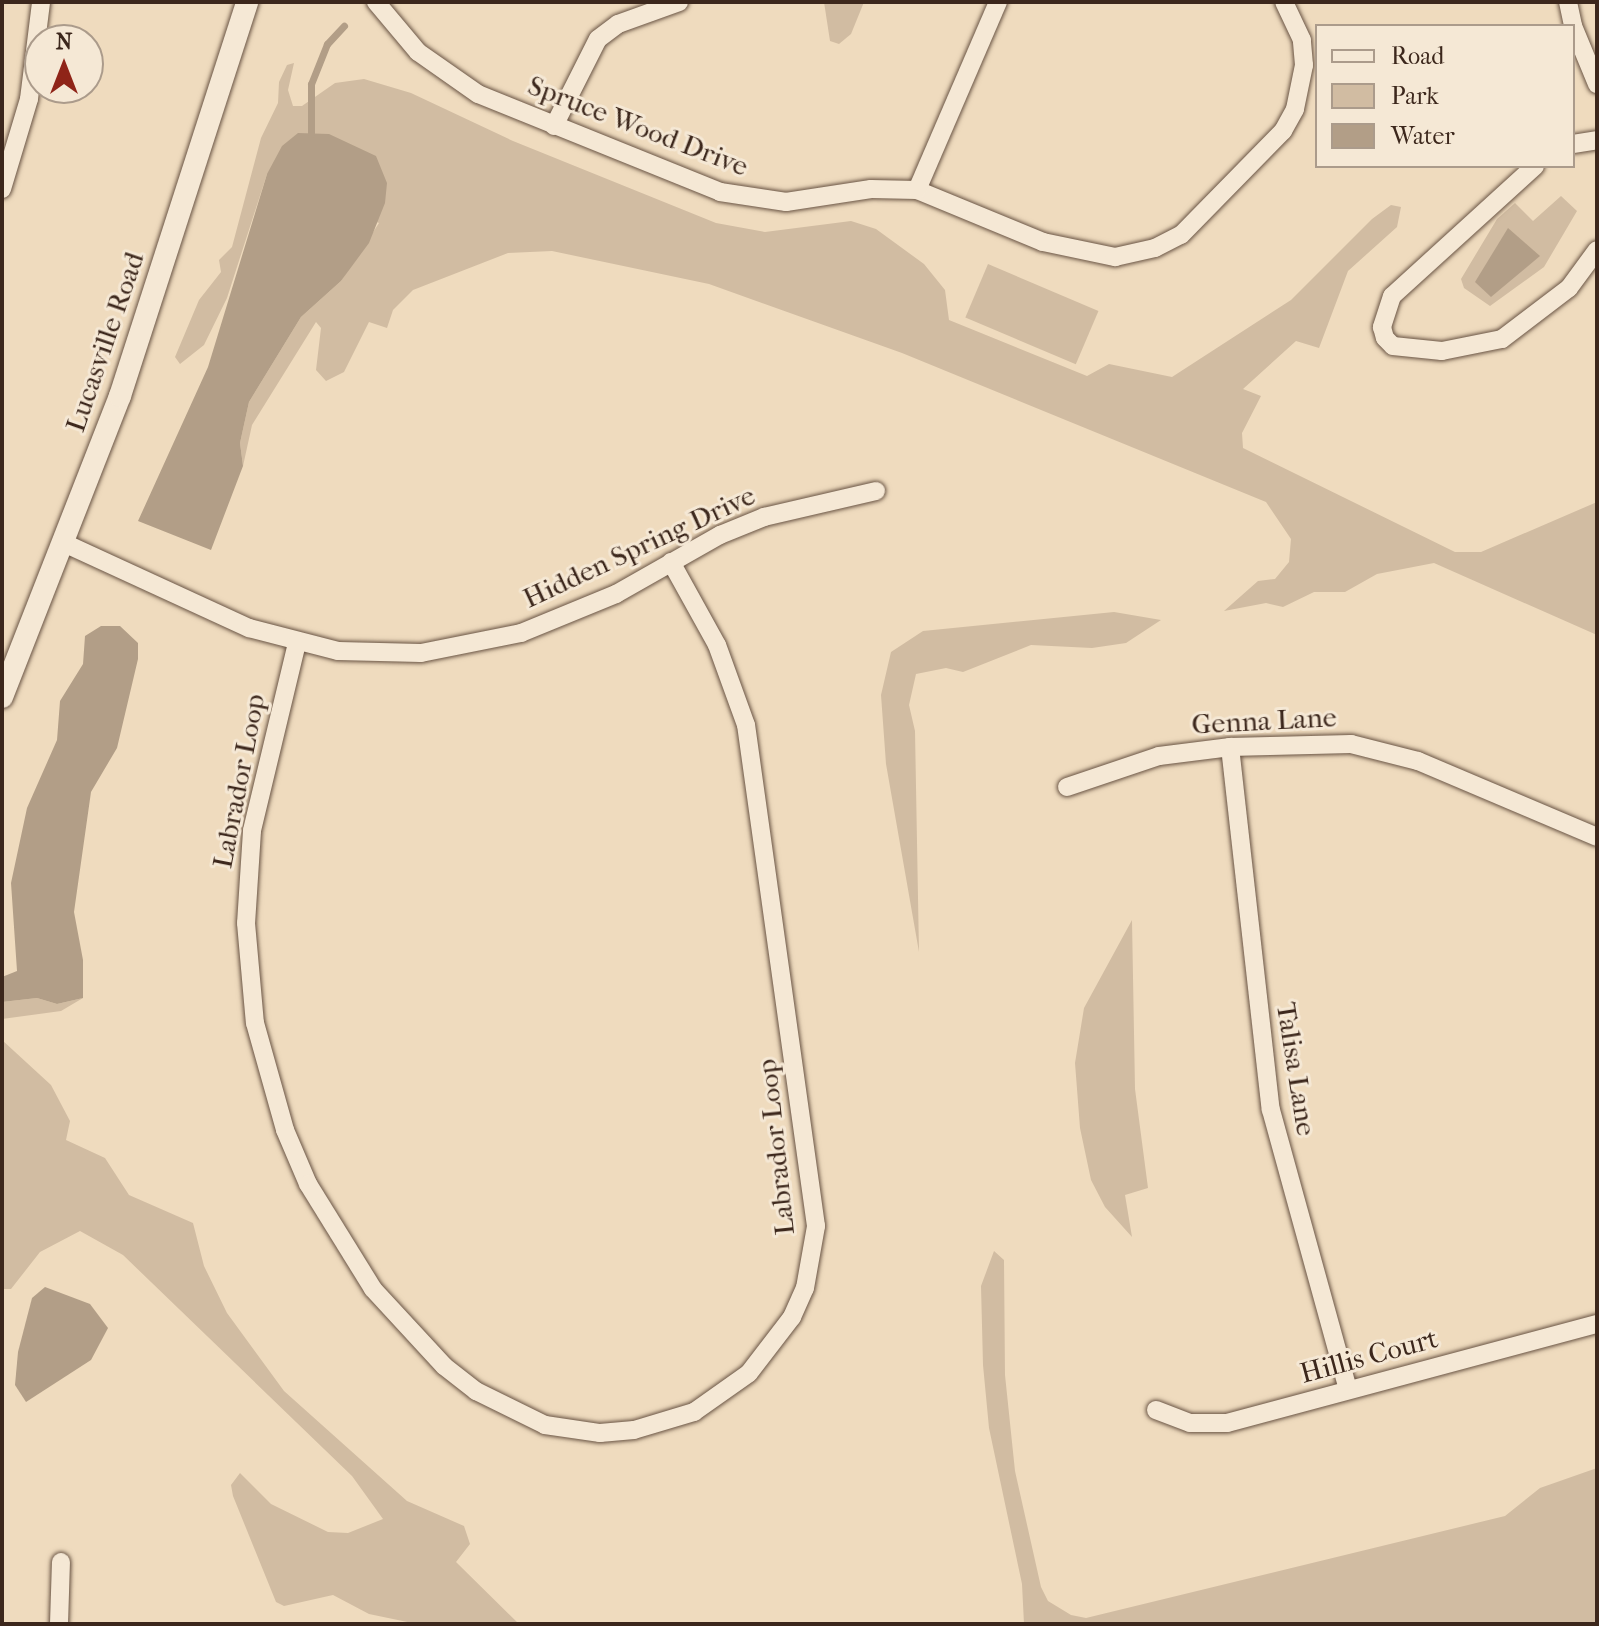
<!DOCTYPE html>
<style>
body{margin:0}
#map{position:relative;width:1599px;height:1626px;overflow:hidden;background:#efdbbe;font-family:"IM FELL French Canon",serif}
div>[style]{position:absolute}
.green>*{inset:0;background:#d1bca2;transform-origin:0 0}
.water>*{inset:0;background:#b29e87}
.stream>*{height:7px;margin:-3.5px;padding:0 3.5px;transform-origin:3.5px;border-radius:3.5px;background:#b29e87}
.roads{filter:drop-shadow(0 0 2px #695444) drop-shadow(0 0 2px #695444)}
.minor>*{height:18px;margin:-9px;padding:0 9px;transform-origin:9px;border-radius:9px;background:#f5e8d5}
.tertiary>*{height:22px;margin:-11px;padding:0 11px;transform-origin:11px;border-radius:11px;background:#f5e8d5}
span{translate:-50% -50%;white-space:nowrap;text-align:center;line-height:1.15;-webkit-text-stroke:6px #f5e8d5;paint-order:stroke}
.street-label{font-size:28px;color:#3c271c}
.frame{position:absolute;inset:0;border:4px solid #3c271c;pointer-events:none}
.legend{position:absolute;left:1315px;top:24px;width:260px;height:144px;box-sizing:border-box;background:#f5e8d5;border:2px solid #ab9b8b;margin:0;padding:10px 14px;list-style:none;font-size:24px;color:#3c271c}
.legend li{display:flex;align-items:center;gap:16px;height:40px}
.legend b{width:40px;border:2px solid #ab9b8b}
.north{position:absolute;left:24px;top:24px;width:80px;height:80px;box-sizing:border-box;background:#f5e8d5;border:2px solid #ab9b8b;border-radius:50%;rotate:0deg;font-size:22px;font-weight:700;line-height:32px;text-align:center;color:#3c271c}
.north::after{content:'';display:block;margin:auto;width:28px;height:36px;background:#8f2418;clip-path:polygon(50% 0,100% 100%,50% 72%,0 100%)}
</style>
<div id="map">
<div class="green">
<div style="clip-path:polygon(824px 2px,864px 2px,851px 34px,839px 44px,830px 41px)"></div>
<div style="clip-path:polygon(294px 63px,288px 90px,293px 106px,302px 106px,335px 83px,364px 79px,411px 93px,513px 141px,716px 223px,765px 232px,851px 221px,876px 229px,924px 264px,945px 290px,949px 320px,1087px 376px,1109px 364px,1172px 377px,1291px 300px,1372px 219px,1391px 205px,1401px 207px,1397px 227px,1348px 271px,1319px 348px,1296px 341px,1243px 389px,1261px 396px,1242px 433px,1243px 448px,1455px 552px,1481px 552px,1597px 502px,1597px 635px,1434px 563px,1377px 574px,1345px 592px,1314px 592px,1283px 607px,1266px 603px,1224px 611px,1258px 581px,1275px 579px,1289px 562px,1291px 539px,1266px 502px,902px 353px,709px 284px,552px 251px,508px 253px,413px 290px,393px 310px,387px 328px,369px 322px,344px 372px,326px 381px,316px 370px,321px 328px,316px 322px,252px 425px,243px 466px,240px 443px,249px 402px,301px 317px,341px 281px,379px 223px,267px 174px,227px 298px,204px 345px,180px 364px,175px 357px,199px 300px,221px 272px,219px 260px,232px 247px,261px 138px,278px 103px,279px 82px,287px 65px)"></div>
<div style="clip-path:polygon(1561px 196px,1577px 211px,1544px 267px,1490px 306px,1464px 288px,1461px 279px,1497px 219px,1515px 203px,1533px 221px)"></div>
<div style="left:988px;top:264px;width:120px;height:58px;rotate:23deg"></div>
<div style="clip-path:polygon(1114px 612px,1161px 620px,1126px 643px,1092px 648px,1031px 645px,963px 672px,946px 668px,916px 674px,909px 705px,915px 731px,919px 952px,886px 764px,881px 695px,891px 652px,923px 631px)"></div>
<div style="clip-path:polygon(1132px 920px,1135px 1089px,1148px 1188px,1125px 1195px,1132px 1237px,1105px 1207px,1091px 1180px,1080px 1128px,1075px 1063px,1084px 1008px)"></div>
<div style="clip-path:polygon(37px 998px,57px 1004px,83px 998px,61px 1011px,2px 1019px,2px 1002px)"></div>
<div style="clip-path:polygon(2px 1040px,51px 1085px,70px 1121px,66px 1140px,105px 1158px,129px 1195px,193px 1223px,204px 1266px,227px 1313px,284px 1391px,407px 1501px,464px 1526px,470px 1544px,456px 1562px,519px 1624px,417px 1624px,369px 1614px,333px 1595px,284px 1606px,276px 1602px,233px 1496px,231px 1485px,240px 1473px,271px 1504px,328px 1532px,348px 1533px,383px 1519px,352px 1476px,123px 1255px,80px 1231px,40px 1252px,11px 1289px,2px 1289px)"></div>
<div style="clip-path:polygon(994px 1251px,1004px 1260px,1005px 1375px,1015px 1471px,1041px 1587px,1048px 1601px,1071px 1615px,1086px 1618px,1505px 1516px,1540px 1488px,1597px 1468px,1597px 1624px,1024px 1624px,1022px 1584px,989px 1428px,983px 1365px,981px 1286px)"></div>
</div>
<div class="water">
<div style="clip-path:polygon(298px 133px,329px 134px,376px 156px,387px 183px,385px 203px,369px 243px,341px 281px,301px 317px,249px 402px,240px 443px,243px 466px,211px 550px,138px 521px,208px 367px,267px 174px,282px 146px)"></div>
<div style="clip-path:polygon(1508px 228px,1540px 256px,1491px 297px,1475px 282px)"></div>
<div style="clip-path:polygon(101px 626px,120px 626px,138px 643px,138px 659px,117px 748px,91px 792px,74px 912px,83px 960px,83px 998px,57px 1004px,37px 998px,2px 1002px,2px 977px,17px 971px,11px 883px,27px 808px,57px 740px,60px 701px,83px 664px,85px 636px)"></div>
<div style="clip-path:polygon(45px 1287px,90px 1304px,108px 1328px,91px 1360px,26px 1402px,15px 1385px,18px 1352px,32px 1298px)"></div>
</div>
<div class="stream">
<div style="left:311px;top:134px;width:50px;rotate:-90deg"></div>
<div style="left:311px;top:84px;width:43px;rotate:-68.2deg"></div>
<div style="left:327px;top:44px;width:25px;rotate:-47deg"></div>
</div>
<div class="roads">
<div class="minor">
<div style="left:376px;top:2px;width:65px;rotate:50deg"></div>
<div style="left:418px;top:52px;width:73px;rotate:35deg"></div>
<div style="left:478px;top:94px;width:261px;rotate:22deg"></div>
<div style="left:720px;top:192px;width:67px;rotate:8.6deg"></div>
<div style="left:786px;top:202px;width:86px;rotate:-8.7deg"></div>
<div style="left:871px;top:189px;width:46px;rotate:1.2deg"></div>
<div style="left:917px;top:190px;width:136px;rotate:22.4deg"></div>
<div style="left:1043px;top:242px;width:74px;rotate:11.8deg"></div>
<div style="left:1115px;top:257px;width:41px;rotate:-12.7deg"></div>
<div style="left:1155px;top:248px;width:29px;rotate:-27deg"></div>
<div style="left:1181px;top:235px;width:146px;rotate:-45.6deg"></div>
<div style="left:1283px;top:131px;width:25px;rotate:-61deg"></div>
<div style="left:1295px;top:109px;width:45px;rotate:-78.4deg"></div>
<div style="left:1304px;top:65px;width:25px;rotate:-95deg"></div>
<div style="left:1302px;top:40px;width:42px;rotate:-115.3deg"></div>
<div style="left:1568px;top:2px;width:25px;rotate:78deg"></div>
<div style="left:1573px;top:26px;width:63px;rotate:67.5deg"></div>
<div style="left:554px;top:126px;width:97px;rotate:-63.2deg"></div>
<div style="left:598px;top:39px;width:25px;rotate:-37deg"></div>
<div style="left:618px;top:24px;width:65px;rotate:-19.8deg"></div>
<div style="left:1573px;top:144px;width:24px;rotate:-9deg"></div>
<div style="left:1535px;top:166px;width:193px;rotate:137.7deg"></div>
<div style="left:1392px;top:296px;width:33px;rotate:108deg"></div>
<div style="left:1382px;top:327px;width:11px;rotate:75deg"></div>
<div style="left:1385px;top:338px;width:11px;rotate:45deg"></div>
<div style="left:1393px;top:346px;width:49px;rotate:5.8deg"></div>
<div style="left:1442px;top:351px;width:61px;rotate:-11.3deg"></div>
<div style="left:1502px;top:339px;width:84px;rotate:-37.3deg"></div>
<div style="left:1569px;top:288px;width:47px;rotate:-53.6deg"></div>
<div style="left:2px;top:189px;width:94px;rotate:-73.3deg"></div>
<div style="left:29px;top:99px;width:98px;rotate:-82.9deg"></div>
<div style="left:917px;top:190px;width:205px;rotate:-66.7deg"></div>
<div style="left:64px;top:543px;width:204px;rotate:24.7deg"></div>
<div style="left:249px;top:628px;width:92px;rotate:14.5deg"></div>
<div style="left:338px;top:651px;width:83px;rotate:1.4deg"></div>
<div style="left:421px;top:653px;width:102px;rotate:-11.3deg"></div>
<div style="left:521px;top:633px;width:103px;rotate:-22.3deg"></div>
<div style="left:616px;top:594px;width:120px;rotate:-29.6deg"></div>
<div style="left:720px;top:535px;width:48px;rotate:-22.2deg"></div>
<div style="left:764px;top:517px;width:115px;rotate:-13.1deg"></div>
<div style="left:297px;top:643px;width:193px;rotate:103.5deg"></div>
<div style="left:252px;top:831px;width:92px;rotate:93.7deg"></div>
<div style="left:246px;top:923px;width:100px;rotate:84.9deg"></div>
<div style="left:255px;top:1023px;width:111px;rotate:74.3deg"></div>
<div style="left:285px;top:1130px;width:59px;rotate:66.9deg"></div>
<div style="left:308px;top:1184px;width:123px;rotate:58.2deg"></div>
<div style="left:373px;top:1289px;width:105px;rotate:47.3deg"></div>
<div style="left:444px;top:1366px;width:41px;rotate:38deg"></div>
<div style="left:476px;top:1391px;width:77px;rotate:26.2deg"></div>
<div style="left:545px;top:1425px;width:56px;rotate:8.3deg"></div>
<div style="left:600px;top:1433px;width:34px;rotate:-5deg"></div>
<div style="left:634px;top:1430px;width:63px;rotate:-16.7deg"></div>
<div style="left:694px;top:1412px;width:67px;rotate:-35.3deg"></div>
<div style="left:749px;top:1373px;width:71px;rotate:-52.5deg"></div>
<div style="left:792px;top:1317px;width:32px;rotate:-66deg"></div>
<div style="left:805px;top:1288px;width:63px;rotate:-79.9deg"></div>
<div style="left:816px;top:1226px;width:506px;rotate:-97.95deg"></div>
<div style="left:746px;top:725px;width:85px;rotate:-109.9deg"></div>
<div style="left:717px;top:645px;width:95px;rotate:-119deg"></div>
<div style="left:1230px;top:747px;width:365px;rotate:83.6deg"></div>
<div style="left:1271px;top:1110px;width:290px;rotate:74.6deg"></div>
<div style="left:1067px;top:787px;width:97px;rotate:-18.6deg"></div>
<div style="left:1159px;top:756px;width:72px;rotate:-7.2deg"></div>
<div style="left:1230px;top:747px;width:121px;rotate:-1.4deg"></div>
<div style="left:1351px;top:744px;width:69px;rotate:14.2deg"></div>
<div style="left:1418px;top:761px;width:194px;rotate:23deg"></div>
<div style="left:1156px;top:1410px;width:36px;rotate:21deg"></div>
<div style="left:1190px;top:1423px;width:37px"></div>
<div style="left:1227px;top:1423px;width:383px;rotate:-15deg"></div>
<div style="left:59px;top:1624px;width:62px;rotate:-88.2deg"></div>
</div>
<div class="tertiary">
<div style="left:2px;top:697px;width:323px;rotate:-68.6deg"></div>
<div style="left:120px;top:396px;width:414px;rotate:-72.1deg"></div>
</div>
</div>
<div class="street-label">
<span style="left:638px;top:126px;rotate:21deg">Spruce Wood Drive</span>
<span style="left:105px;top:342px;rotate:-71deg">Lucasville Road</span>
<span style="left:639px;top:547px;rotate:-25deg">Hidden Spring Drive</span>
<span style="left:1264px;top:721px;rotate:-3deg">Genna Lane</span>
<span style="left:239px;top:781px;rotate:-79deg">Labrador Loop</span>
<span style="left:1296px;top:1069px;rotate:81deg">Talisa Lane</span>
<span style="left:776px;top:1147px;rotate:-96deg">Labrador Loop</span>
<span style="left:1369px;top:1356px;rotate:-15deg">Hillis Court</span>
</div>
<div class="frame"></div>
<ul class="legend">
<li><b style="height:10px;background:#f5e8d5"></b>Road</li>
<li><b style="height:22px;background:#d1bca2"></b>Park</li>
<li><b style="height:22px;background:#b29e87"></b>Water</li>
</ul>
<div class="north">N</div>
</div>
